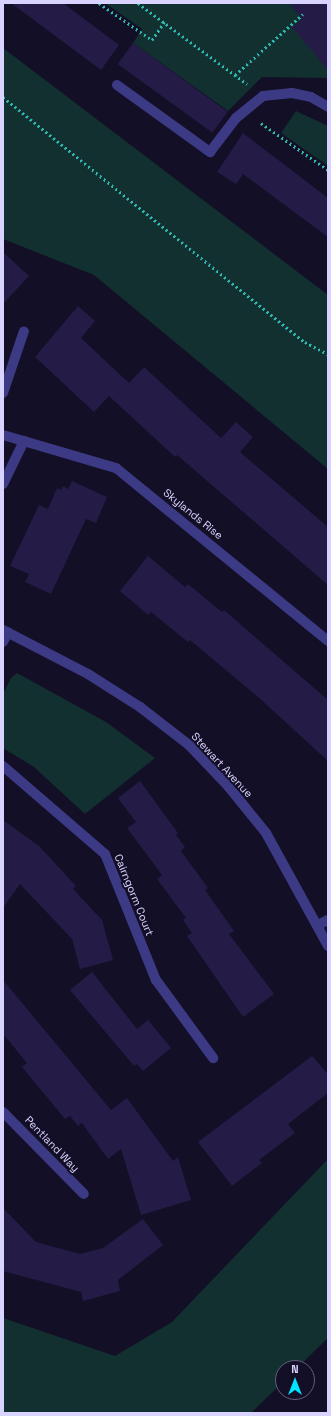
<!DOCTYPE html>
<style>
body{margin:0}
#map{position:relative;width:331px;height:1416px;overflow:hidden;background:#130f26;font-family:"Space Grotesk",sans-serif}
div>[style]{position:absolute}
.green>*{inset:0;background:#12302f}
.building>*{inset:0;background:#241b47;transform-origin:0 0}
.path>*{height:2.5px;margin-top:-1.25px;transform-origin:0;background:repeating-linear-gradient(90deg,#2fb8b0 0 2px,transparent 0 5px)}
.service>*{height:10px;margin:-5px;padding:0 5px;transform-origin:5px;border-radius:5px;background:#3d3a85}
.minor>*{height:10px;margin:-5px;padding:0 5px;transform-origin:5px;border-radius:5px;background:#3d3a85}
.tertiary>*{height:10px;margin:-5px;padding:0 5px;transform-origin:5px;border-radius:5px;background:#3d3a85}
span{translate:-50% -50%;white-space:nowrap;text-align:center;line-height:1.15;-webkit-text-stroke:4px #130f26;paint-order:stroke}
.street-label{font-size:11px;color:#d9d4ff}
.frame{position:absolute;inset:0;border:4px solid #d9d4ff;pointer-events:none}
.north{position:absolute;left:275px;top:1360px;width:40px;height:40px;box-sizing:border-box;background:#130f26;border:1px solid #625e7d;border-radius:50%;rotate:0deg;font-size:11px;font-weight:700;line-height:16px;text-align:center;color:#d9d4ff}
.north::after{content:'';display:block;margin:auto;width:14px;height:18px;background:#00e5ff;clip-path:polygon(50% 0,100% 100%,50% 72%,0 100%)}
</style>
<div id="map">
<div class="green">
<div style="clip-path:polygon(105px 3px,328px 3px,328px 78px,262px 77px,228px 111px,133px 43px,142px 29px)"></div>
<div style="clip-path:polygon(3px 48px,328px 295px,328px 469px,94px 275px,3px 239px)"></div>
<div style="clip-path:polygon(296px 111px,328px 126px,328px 166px,281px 133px)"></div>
<div style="clip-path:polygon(17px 673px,106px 722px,155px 758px,85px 814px,34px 767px,3px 748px,3px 694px,11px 678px)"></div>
<div style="clip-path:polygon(328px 1159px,328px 1338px,297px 1368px,283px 1368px,283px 1382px,251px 1413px,3px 1413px,3px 1318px,115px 1356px,172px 1322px)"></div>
</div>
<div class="building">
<div style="clip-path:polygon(11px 3px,63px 3px,119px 45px,101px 70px)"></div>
<div style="clip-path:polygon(289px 3px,328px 3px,328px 70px,292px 27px,302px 19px)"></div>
<div style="left:133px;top:43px;width:117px;height:26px;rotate:36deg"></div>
<div style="clip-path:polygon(243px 133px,328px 198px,328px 237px,243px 174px,236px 184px,217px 172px)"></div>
<div style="clip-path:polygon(3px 252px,29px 276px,3px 304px)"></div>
<div style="clip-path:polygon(78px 306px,95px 321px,81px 338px,129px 383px,144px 367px,221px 438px,236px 422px,253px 437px,240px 452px,328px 527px,328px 585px,177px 455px,175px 457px,109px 396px,94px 412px,35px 357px)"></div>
<div style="clip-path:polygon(72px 481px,107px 497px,96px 523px,86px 519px,51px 594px,25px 582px,29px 574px,10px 566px,39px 505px,48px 509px,57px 488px,61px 490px,63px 486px,68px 489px)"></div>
<div style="clip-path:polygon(148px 556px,185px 587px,188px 584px,222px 612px,224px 610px,328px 700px,328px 761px,257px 696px,190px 640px,188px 642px,151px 612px,148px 615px,120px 591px)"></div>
<div style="clip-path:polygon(140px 781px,178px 833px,176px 835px,185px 847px,181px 851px,208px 888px,205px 890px,234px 931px,229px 934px,274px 994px,243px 1017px,187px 936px,192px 933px,183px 920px,186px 918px,157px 879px,162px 875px,127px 828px,136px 822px,118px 798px)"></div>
<div style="clip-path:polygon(3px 820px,39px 846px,76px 886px,73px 889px,102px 920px,113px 960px,80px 969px,72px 939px,20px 884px,3px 908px)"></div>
<div style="clip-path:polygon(92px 972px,137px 1029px,148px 1020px,171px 1048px,143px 1071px,137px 1064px,134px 1066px,70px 990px)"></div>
<div style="clip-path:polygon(3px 980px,111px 1110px,127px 1098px,173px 1161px,178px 1157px,191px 1200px,141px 1215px,121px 1149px,108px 1159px,82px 1123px,78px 1126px,70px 1116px,65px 1119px,22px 1067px,27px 1063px,3px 1034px)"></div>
<div style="clip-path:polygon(312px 1056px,328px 1074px,328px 1093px,288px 1124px,295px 1133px,259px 1160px,262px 1163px,232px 1186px,198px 1142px)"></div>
<div style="clip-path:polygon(3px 1208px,36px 1242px,80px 1254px,103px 1248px,143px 1219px,163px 1245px,118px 1280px,120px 1291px,83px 1301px,81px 1292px,3px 1271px)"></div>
</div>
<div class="path">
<div style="left:99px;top:3px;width:65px;rotate:34.9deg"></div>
<div style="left:152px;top:40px;width:22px;rotate:-56deg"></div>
<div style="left:138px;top:3px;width:136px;rotate:36.6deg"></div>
<div style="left:235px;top:75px;width:91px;rotate:-41.9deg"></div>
<div style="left:3px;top:97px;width:389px;rotate:39.1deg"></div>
<div style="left:305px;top:342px;width:26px;rotate:28deg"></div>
<div style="left:261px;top:123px;width:82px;rotate:35deg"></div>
</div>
<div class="service">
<div style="left:3px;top:393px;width:65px;rotate:-71.3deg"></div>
<div style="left:3px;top:484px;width:48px;rotate:-64deg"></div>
</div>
<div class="minor">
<div style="left:117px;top:85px;width:115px;rotate:35.8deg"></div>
<div style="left:210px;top:152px;width:43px;rotate:-52.6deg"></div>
<div style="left:236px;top:118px;width:35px;rotate:-39deg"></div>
<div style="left:263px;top:96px;width:29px;rotate:-6deg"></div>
<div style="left:292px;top:93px;width:19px;rotate:12deg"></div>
<div style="left:311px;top:97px;width:20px;rotate:30deg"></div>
<div style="left:3px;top:435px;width:118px;rotate:16.3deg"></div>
<div style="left:116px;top:468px;width:274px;rotate:39.2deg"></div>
<div style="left:3px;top:642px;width:11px;rotate:-63deg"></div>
<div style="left:3px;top:766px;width:135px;rotate:40.8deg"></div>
<div style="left:105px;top:854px;width:136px;rotate:68deg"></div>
<div style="left:156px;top:980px;width:97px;rotate:53.8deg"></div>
<div style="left:318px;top:925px;width:11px;rotate:-27deg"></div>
<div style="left:3px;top:1112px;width:115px;rotate:45.4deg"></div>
</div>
<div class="tertiary">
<div style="left:3px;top:630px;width:96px;rotate:27.4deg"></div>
<div style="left:88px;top:674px;width:62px;rotate:32.4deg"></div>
<div style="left:140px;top:707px;width:62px;rotate:37.8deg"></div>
<div style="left:189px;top:745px;width:57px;rotate:46.4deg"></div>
<div style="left:228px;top:786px;width:60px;rotate:51deg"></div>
<div style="left:266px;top:833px;width:129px;rotate:61.2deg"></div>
</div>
<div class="street-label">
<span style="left:193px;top:514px;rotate:39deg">Skylands Rise</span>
<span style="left:222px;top:765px;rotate:47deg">Stewart Avenue</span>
<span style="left:134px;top:895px;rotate:68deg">Cairngorm Court</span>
<span style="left:52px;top:1144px;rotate:46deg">Pentland Way</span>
</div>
<div class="frame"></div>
<div class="north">N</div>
</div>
